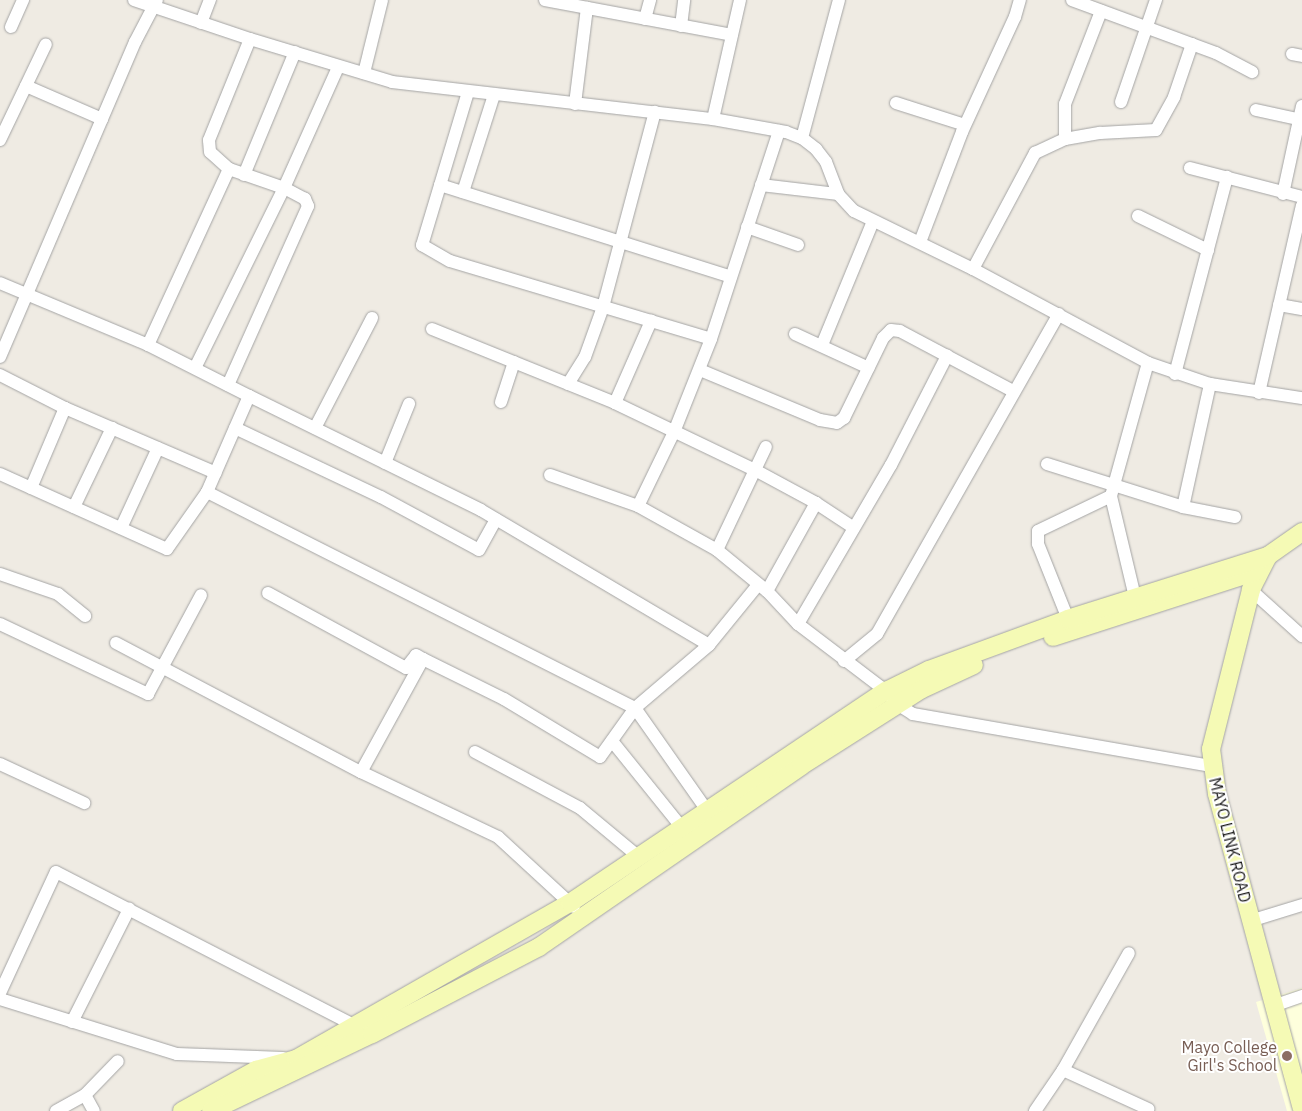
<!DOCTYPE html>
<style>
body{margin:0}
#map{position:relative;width:1302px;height:1111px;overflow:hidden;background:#efebe3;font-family:"IBM Plex Sans",sans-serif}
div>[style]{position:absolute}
.education>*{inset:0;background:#feffdc}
.roads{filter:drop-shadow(0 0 1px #a4a4a4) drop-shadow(0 0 1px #a4a4a4)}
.street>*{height:12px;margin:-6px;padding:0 6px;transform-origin:6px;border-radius:6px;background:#fff}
.secondary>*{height:18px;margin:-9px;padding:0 9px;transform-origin:9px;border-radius:9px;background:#f5fab5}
.dots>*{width:14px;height:14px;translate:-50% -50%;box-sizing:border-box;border:2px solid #fff;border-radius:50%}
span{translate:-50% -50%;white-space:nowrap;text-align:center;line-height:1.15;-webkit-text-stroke:4px #fff;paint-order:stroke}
.street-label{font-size:16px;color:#1d1d1d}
.education-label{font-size:16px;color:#785e54}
.right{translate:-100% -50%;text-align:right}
</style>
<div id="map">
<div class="education">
<div style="clip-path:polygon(1302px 988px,1302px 1111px,1287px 1111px,1256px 1002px)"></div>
</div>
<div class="roads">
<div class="street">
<div style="left:134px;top:0;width:122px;rotate:18.6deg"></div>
<div style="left:250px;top:39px;width:148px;rotate:16.8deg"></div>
<div style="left:392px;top:82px;width:323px;rotate:6.6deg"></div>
<div style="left:713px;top:119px;width:74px;rotate:10.1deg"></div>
<div style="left:786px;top:132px;width:17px;rotate:21deg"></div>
<div style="left:802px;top:138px;width:18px;rotate:38deg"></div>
<div style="left:816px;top:149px;width:16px;rotate:52deg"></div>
<div style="left:826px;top:162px;width:34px;rotate:69deg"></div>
<div style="left:838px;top:194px;width:23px;rotate:47deg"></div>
<div style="left:854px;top:211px;width:132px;rotate:26deg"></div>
<div style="left:973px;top:269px;width:199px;rotate:28.2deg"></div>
<div style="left:1148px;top:363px;width:65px;rotate:18.7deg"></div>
<div style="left:1210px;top:384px;width:93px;rotate:8.7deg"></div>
<div style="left:545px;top:0;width:190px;rotate:10.6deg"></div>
<div style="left:1072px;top:0;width:153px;rotate:20.2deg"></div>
<div style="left:1216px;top:53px;width:41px;rotate:27.8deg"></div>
<div style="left:645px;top:19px;width:20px;rotate:-75deg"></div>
<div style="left:201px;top:23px;width:25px;rotate:-69deg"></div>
<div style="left:681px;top:26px;width:26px;rotate:-83deg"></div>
<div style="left:11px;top:27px;width:30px;rotate:-66deg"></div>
<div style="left:1292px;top:54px;width:10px;rotate:11deg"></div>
<div style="left:364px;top:73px;width:75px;rotate:-76.1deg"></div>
<div style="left:26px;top:86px;width:83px;rotate:23.5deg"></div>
<div style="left:468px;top:92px;width:160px;rotate:106.7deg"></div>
<div style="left:422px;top:245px;width:32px;rotate:30deg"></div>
<div style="left:450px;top:261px;width:272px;rotate:16.6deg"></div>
<div style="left:711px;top:339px;width:100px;rotate:111.7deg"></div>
<div style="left:674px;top:432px;width:82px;rotate:115.9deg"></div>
<div style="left:1121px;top:102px;width:108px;rotate:-71.1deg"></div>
<div style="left:896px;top:103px;width:72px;rotate:17.7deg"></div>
<div style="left:575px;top:104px;width:97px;rotate:-82.9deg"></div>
<div style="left:1256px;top:110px;width:47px;rotate:12.3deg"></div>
<div style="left:713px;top:119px;width:122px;rotate:-77.2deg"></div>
<div style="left:802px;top:138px;width:143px;rotate:-75deg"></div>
<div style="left:1065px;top:139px;width:35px;rotate:-90deg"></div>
<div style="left:1065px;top:104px;width:100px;rotate:-68.8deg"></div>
<div style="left:0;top:140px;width:106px;rotate:-64.4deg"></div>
<div style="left:1190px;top:168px;width:116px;rotate:14.5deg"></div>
<div style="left:244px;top:175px;width:133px;rotate:-67.5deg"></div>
<div style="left:440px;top:185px;width:305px;rotate:17.5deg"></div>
<div style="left:761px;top:185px;width:78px;rotate:6.7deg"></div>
<div style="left:463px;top:192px;width:102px;rotate:-72.3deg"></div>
<div style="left:1283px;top:194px;width:90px;rotate:-77.8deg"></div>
<div style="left:1138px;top:216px;width:78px;rotate:25.9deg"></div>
<div style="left:747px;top:227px;width:54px;rotate:19.4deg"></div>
<div style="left:920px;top:242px;width:118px;rotate:-69.1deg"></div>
<div style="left:962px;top:132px;width:127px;rotate:-65.3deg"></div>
<div style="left:1015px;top:17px;width:18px;rotate:-74deg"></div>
<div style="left:973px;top:269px;width:132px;rotate:-61.9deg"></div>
<div style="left:1035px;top:153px;width:33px;rotate:-25deg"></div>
<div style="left:1065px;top:139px;width:36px;rotate:-10deg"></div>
<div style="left:1100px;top:133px;width:56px;rotate:-3.1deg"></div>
<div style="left:1156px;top:130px;width:38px;rotate:-61deg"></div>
<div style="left:1174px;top:97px;width:56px;rotate:-71.2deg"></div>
<div style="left:0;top:283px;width:160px;rotate:22.7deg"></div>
<div style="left:148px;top:345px;width:113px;rotate:26.8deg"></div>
<div style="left:1279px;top:305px;width:23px;rotate:10deg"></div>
<div style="left:432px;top:329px;width:197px;rotate:22deg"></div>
<div style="left:615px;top:403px;width:155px;rotate:25.6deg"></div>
<div style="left:755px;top:470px;width:69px;rotate:28.4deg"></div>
<div style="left:816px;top:503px;width:45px;rotate:33.3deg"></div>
<div style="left:795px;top:334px;width:81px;rotate:24.7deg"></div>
<div style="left:711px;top:339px;width:219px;rotate:-71.9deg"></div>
<div style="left:148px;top:345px;width:194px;rotate:-65.3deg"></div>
<div style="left:229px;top:169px;width:25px;rotate:-138deg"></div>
<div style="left:210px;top:152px;width:12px;rotate:-95deg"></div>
<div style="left:209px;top:140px;width:109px;rotate:-67.9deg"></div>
<div style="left:822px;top:345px;width:134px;rotate:-67.6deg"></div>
<div style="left:0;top:357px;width:343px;rotate:-66.8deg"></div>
<div style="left:135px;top:42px;width:47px;rotate:-62.4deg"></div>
<div style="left:195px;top:368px;width:201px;rotate:-63.7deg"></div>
<div style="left:284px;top:188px;width:133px;rotate:-65.9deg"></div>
<div style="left:700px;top:370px;width:130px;rotate:22.6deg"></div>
<div style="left:820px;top:420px;width:17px;rotate:10deg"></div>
<div style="left:837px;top:423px;width:9px;rotate:-36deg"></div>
<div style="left:844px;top:418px;width:89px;rotate:-64deg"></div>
<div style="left:883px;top:338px;width:11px;rotate:-45deg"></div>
<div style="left:891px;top:330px;width:9px;rotate:6deg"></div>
<div style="left:900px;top:331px;width:128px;rotate:28deg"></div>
<div style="left:1175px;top:374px;width:204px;rotate:-75.2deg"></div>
<div style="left:0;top:375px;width:73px;rotate:26.9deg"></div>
<div style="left:65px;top:408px;width:164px;rotate:23.3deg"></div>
<div style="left:568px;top:384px;width:32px;rotate:-58deg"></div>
<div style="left:585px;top:357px;width:53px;rotate:-70.2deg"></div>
<div style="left:603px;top:307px;width:202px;rotate:-75.1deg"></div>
<div style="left:228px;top:385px;width:196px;rotate:-65.9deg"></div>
<div style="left:308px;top:206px;width:8px;rotate:-113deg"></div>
<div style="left:305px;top:199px;width:24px;rotate:-152deg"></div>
<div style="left:284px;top:188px;width:58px;rotate:-160.9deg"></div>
<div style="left:1259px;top:393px;width:192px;rotate:-77.1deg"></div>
<div style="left:501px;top:402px;width:42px;rotate:-72deg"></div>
<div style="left:615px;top:403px;width:90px;rotate:-66.3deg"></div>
<div style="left:235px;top:428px;width:161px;rotate:25.3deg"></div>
<div style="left:381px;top:497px;width:111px;rotate:28.4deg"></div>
<div style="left:479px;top:550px;width:35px;rotate:-61deg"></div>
<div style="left:315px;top:428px;width:124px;rotate:-62.6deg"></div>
<div style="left:385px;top:463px;width:64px;rotate:-67.9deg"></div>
<div style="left:1047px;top:464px;width:143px;rotate:17.5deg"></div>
<div style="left:1183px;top:507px;width:53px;rotate:10.9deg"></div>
<div style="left:0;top:474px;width:183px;rotate:24.2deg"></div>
<div style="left:167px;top:549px;width:70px;rotate:-54.9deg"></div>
<div style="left:550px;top:475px;width:93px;rotate:19.4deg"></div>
<div style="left:638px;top:506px;width:90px;rotate:29.1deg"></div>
<div style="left:717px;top:550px;width:65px;rotate:39.4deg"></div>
<div style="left:767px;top:591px;width:45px;rotate:46.8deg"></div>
<div style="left:798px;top:624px;width:111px;rotate:37.3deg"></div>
<div style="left:886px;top:691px;width:17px;rotate:50deg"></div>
<div style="left:897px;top:704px;width:19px;rotate:32deg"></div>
<div style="left:913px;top:714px;width:303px;rotate:9.9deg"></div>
<div style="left:31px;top:488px;width:87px;rotate:-67deg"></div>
<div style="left:74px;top:507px;width:88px;rotate:-64.3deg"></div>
<div style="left:1183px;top:507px;width:126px;rotate:-77.6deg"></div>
<div style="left:121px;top:528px;width:88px;rotate:-65.2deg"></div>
<div style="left:717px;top:550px;width:114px;rotate:-64.6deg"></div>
<div style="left:0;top:574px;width:61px;rotate:19deg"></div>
<div style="left:58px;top:594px;width:35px;rotate:39deg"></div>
<div style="left:1251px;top:590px;width:69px;rotate:42deg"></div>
<div style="left:767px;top:591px;width:101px;rotate:-60.9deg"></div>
<div style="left:268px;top:593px;width:157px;rotate:28.5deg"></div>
<div style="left:406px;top:668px;width:16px;rotate:-52deg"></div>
<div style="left:416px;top:655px;width:8px;rotate:30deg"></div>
<div style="left:423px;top:659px;width:90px;rotate:26.3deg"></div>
<div style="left:504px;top:699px;width:112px;rotate:31.1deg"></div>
<div style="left:600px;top:757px;width:60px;rotate:-54.5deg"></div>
<div style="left:635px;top:708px;width:97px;rotate:-40.4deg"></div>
<div style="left:709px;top:645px;width:265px;rotate:-149.4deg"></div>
<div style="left:481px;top:510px;width:258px;rotate:-153.8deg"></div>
<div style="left:249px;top:396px;width:105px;rotate:113.6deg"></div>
<div style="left:207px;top:492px;width:479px;rotate:26.8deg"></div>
<div style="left:635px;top:708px;width:127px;rotate:54.9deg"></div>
<div style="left:1135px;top:597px;width:104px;rotate:-103.4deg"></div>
<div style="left:1111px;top:496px;width:138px;rotate:-74.5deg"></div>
<div style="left:1068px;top:619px;width:81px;rotate:-111.8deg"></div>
<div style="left:1038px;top:544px;width:13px;rotate:-90deg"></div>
<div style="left:1038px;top:531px;width:81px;rotate:-25.6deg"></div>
<div style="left:0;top:624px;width:164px;rotate:25.3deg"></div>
<div style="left:148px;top:694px;width:112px;rotate:-61.8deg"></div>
<div style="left:798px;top:624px;width:184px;rotate:-59.7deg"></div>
<div style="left:891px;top:465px;width:123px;rotate:-62.8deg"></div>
<div style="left:116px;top:643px;width:277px;rotate:27.8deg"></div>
<div style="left:361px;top:772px;width:152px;rotate:25.4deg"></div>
<div style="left:498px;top:837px;width:103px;rotate:42.6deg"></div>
<div style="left:709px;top:645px;width:77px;rotate:-50.8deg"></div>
<div style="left:844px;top:661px;width:43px;rotate:-39.3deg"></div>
<div style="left:877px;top:634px;width:368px;rotate:-60.4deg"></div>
<div style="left:612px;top:741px;width:113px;rotate:51.1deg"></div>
<div style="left:475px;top:752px;width:119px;rotate:28.1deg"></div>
<div style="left:580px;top:808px;width:78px;rotate:39.8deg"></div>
<div style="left:0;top:764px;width:93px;rotate:24.9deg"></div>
<div style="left:361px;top:772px;width:129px;rotate:-61.2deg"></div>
<div style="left:1250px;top:921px;width:54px;rotate:-17.1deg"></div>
<div style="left:0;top:993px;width:133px;rotate:-65.2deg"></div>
<div style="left:56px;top:872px;width:342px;rotate:27.2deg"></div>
<div style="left:0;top:999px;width:185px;rotate:17.3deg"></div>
<div style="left:177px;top:1054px;width:106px;rotate:2.2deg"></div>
<div style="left:1276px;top:1005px;width:28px;rotate:-19deg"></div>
<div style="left:72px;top:1022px;width:127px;rotate:-63.2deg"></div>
<div style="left:1063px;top:1070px;width:94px;rotate:24.6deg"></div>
<div style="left:85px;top:1095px;width:18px;rotate:61deg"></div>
<div style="left:56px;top:1111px;width:33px;rotate:-29deg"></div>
<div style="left:85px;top:1095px;width:47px;rotate:-45.9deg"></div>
<div style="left:1035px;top:1111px;width:50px;rotate:-55.7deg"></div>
<div style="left:1063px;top:1070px;width:134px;rotate:-60.6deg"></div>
</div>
<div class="secondary">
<div style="left:1302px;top:532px;width:42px;rotate:144.8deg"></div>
<div style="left:1268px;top:556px;width:38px;rotate:117deg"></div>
<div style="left:1251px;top:590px;width:164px;rotate:104.1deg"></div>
<div style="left:1211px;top:749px;width:45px;rotate:82.4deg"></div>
<div style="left:1217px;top:794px;width:325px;rotate:74.9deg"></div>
<div style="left:1053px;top:637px;width:214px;rotate:-17.9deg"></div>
<div style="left:182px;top:1111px;width:85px;rotate:-29deg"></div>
<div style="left:256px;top:1070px;width:41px;rotate:-15.4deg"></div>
<div style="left:296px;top:1059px;width:315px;rotate:-29.7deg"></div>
<div style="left:570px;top:903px;width:381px;rotate:-33.9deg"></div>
<div style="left:886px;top:691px;width:48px;rotate:-26deg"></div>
<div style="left:929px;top:670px;width:148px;rotate:-20.1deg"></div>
<div style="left:1068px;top:619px;width:210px;rotate:-17.5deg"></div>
<div style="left:211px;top:1111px;width:178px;rotate:-25.6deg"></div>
<div style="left:372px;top:1034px;width:188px;rotate:-27.5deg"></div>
<div style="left:539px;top:947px;width:318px;rotate:-34.6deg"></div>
<div style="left:801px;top:766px;width:143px;rotate:-32.5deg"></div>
<div style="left:922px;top:689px;width:57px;rotate:-24.8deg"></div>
</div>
</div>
<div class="dots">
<div style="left:1287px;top:1056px;background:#8d6e63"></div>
</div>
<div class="street-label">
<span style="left:1230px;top:840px;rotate:76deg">MAYO LINK ROAD</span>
</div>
<div class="education-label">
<span class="right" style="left:1277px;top:1056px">Mayo College<br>Girl's School</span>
</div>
</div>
